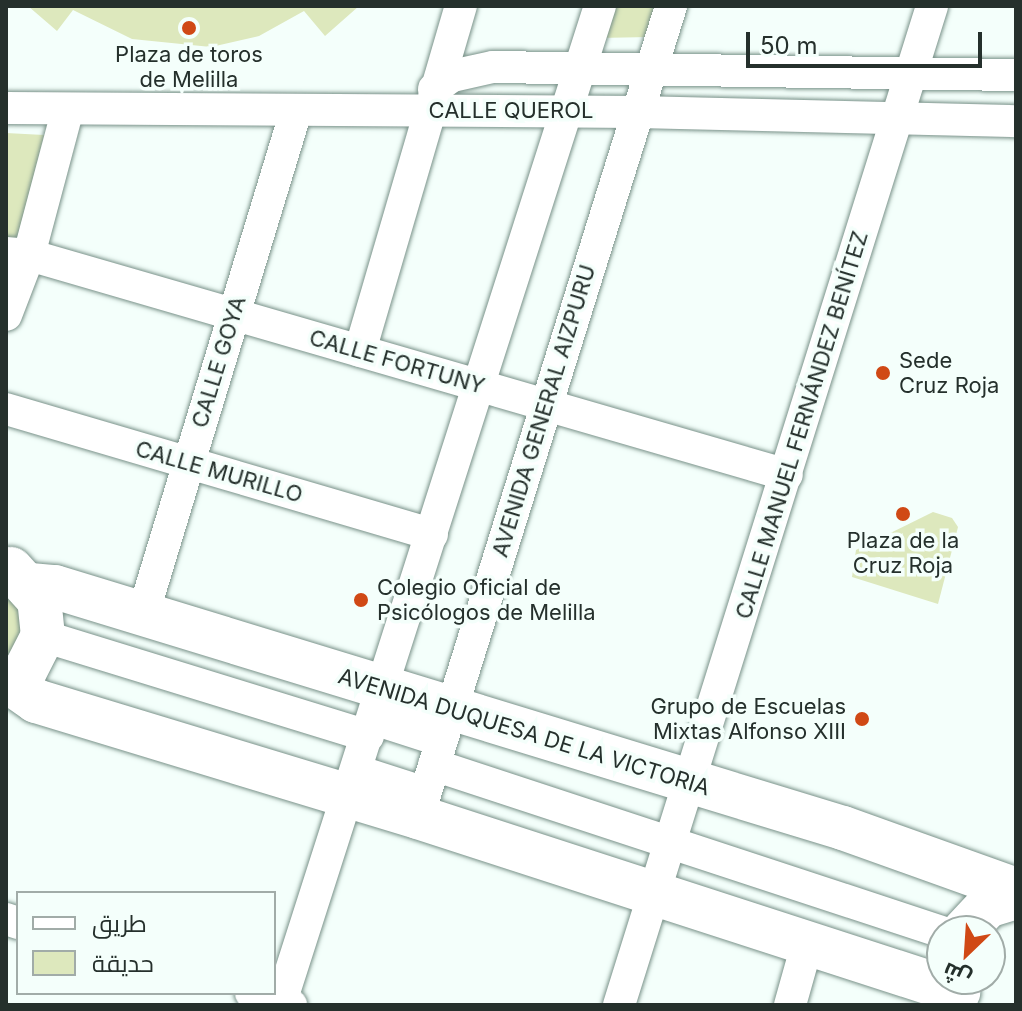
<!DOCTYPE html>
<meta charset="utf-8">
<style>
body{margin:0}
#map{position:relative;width:1022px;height:1011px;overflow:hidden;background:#f4fffb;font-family:Inter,Cairo,sans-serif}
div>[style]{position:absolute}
.green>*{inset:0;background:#dde8bd}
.roads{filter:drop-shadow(0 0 2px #799289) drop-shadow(0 0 2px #799289)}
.street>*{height:32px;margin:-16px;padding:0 16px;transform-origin:16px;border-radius:16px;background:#fff}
.secondary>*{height:44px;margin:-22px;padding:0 22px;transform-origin:22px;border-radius:22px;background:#fff}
.dots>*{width:22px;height:22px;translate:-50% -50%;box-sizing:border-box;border:4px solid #f4fffb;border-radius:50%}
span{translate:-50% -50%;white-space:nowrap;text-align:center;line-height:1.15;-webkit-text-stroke:7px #f4fffb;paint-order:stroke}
.poi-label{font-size:22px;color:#25302c}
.left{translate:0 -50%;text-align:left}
.right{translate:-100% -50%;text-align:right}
.street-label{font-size:22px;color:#25302c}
.frame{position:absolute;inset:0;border:8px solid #25302c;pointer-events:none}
.legend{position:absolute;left:16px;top:891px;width:260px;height:104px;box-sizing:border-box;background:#f4fffb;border:2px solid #a1aca8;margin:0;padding:10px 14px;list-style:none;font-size:24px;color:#25302c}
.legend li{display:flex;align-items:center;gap:16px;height:40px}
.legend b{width:40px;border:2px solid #a1aca8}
.north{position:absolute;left:926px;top:915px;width:80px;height:80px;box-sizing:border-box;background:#f4fffb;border:2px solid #a1aca8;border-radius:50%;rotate:205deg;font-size:22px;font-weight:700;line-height:32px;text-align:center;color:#25302c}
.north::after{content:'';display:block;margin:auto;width:28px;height:36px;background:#d04915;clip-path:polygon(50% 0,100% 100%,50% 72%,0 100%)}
.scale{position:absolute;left:746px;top:32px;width:236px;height:36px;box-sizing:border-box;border:4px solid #25302c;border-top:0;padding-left:10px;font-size:24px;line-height:28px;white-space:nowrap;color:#25302c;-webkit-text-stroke:6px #f4fffb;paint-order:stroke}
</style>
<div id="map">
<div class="green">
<div style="clip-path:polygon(28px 6px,359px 6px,325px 36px,304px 11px,259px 36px,211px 47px,132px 39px,73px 10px,57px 31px)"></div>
<div style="clip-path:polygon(608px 6px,660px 6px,650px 37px,598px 38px)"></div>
<div style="clip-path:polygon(6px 133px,44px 135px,15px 249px,6px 247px)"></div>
<div style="clip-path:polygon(933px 512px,952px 518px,958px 527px,938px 604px,852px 577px,856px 550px)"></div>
<div style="clip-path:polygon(6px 589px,22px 608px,24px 636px,6px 663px)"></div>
</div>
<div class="roads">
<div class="street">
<div style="left:434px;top:89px;width:22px;rotate:-36deg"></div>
<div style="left:452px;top:76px;width:42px;rotate:-12.4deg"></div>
<div style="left:493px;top:67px;width:523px;rotate:0.88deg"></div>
<div style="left:6px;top:108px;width:632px;rotate:0.36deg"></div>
<div style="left:638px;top:112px;width:378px;rotate:1.4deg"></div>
<div style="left:6px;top:253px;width:23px;rotate:5deg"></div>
<div style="left:29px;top:255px;width:789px;rotate:16.18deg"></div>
<div style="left:6px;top:315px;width:64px;rotate:-69deg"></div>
<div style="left:29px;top:255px;width:148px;rotate:-75.1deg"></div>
<div style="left:360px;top:351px;width:359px;rotate:-73.7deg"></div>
<div style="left:6px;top:409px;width:444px;rotate:16.4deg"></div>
<div style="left:143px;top:614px;width:526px;rotate:-73.08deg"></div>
<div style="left:43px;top:636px;width:340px;rotate:17.1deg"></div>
<div style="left:374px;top:719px;width:71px;rotate:17.9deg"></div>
<div style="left:434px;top:765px;width:535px;rotate:18.2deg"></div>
<div style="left:357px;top:771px;width:71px;rotate:17.9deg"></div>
<div style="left:418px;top:817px;width:850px;rotate:-72.67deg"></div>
<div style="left:6px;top:919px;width:13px;rotate:18deg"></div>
<div style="left:251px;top:993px;width:42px;rotate:16.7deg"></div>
<div style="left:280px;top:1005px;width:1049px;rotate:-72.24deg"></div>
<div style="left:619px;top:1005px;width:1047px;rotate:-72.6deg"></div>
<div style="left:790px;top:1005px;width:66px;rotate:-74.3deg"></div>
</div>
<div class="secondary">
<div style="left:30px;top:585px;width:25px;rotate:5deg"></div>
<div style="left:55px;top:587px;width:824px;rotate:17.01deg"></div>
<div style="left:843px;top:828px;width:184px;rotate:19.7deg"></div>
<div style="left:9px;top:682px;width:33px;rotate:35deg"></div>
<div style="left:36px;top:701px;width:399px;rotate:16.9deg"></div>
<div style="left:418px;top:817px;width:568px;rotate:17.96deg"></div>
<div style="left:6px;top:683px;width:22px;rotate:-32deg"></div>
<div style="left:25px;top:671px;width:39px;rotate:-63deg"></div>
<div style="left:43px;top:636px;width:36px;rotate:-96deg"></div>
<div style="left:39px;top:600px;width:42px;rotate:-132.1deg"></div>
<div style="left:964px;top:931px;width:34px;rotate:-47deg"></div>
<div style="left:987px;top:906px;width:30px;rotate:-17deg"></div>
</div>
</div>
<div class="dots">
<div style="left:189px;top:28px;background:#d04915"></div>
<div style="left:883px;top:373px;background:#d04915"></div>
<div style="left:903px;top:514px;background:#d04915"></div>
<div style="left:361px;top:600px;background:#d04915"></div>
<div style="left:862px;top:719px;background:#d04915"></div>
</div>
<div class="poi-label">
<span style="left:189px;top:67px">Plaza de toros<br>de Melilla</span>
<span class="left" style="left:899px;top:373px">Sede<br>Cruz Roja</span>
<span style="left:903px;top:553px">Plaza de la<br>Cruz Roja</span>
<span class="left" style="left:377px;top:600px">Colegio Oficial de<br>Psicólogos de Melilla</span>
<span class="right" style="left:846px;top:719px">Grupo de Escuelas<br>Mixtas Alfonso XIII</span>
</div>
<div class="street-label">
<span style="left:511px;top:111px">CALLE QUEROL</span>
<span style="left:219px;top:362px;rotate:-73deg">CALLE GOYA</span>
<span style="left:397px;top:362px;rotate:16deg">CALLE FORTUNY</span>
<span style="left:544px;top:411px;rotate:-73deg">AVENIDA GENERAL AIZPURU</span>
<span style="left:802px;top:425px;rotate:-73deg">CALLE MANUEL FERNÁNDEZ BENÍTEZ</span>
<span style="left:219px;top:472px;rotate:16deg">CALLE MURILLO</span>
<span style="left:524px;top:732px;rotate:17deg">AVENIDA DUQUESA DE LA VICTORIA</span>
</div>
<div class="frame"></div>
<ul class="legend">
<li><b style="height:10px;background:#fff"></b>طريق</li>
<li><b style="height:22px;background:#dde8bd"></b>حديقة</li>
</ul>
<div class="north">ش</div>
<div class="scale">50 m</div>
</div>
